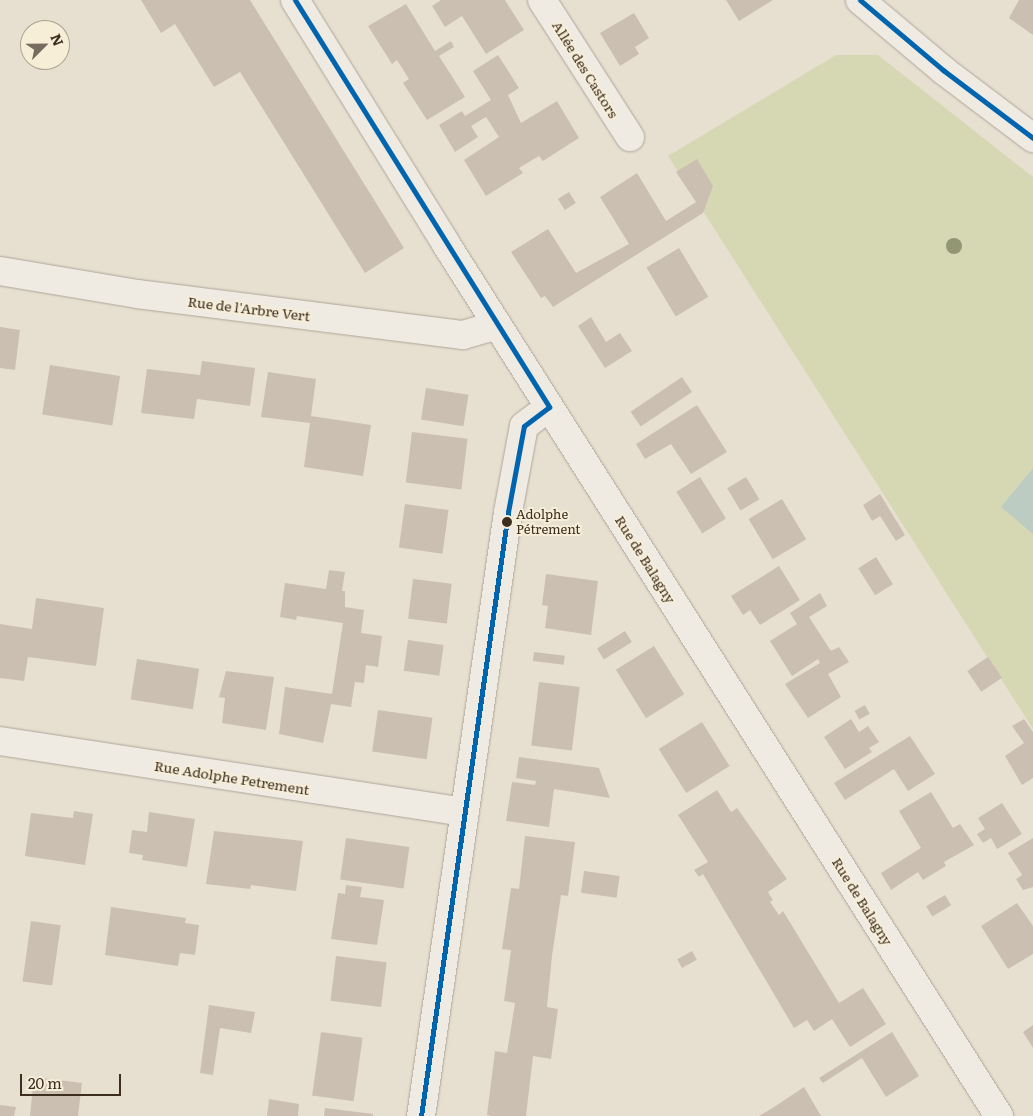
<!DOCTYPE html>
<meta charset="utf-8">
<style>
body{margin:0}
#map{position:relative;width:1033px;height:1116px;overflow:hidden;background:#e7e0d1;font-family:Literata,serif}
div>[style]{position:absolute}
.green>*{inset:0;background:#d6d7b3}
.water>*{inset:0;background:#bcccc2}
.building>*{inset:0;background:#cbbfb2;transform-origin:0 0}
.roads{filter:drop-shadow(0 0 1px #ada599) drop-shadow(0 0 1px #ada599)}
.minor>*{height:28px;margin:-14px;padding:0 14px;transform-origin:14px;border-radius:14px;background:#efebe3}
.bus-1>*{height:5px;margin:-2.5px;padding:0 2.5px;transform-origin:2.5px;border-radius:2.5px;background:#0065ae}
.trees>*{width:16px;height:16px;margin:-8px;border-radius:50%;background:#929673}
.dots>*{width:14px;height:14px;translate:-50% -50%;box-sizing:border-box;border:2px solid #f7eed8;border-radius:50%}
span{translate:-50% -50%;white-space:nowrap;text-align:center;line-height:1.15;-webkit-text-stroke:4px #f7eed8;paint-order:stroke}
.bus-label{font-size:13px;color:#3d2e20}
.left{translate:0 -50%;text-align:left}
.street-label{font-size:14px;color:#3d2e20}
.north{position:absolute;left:20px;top:20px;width:50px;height:50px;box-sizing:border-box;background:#f7eed8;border:1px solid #ada18e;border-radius:50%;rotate:67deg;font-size:14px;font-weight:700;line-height:20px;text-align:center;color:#3d2e20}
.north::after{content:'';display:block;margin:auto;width:18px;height:22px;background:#786c5e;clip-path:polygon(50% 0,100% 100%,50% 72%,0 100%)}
.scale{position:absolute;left:20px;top:1074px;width:101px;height:22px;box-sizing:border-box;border:2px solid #3d2e20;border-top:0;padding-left:6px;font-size:15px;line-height:18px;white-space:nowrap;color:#3d2e20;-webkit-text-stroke:4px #f7eed8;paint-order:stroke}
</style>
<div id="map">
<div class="green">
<div style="clip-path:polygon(836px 55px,878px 55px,1033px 177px,1033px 729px,668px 156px)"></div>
</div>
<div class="water">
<div style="clip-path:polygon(1033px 468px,1033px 534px,1001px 507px)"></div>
</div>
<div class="building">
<div style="clip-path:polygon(141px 0,250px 0,404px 248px,365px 273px,240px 72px,214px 87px,175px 24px,161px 33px)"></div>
<div style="clip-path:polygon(441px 0,505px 0,524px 30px,486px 54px,462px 16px,445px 27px,432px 6px)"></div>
<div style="clip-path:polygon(726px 0,773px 0,739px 21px)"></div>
<div style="clip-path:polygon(1019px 0,1033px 0,1033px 35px,1009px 18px)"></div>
<div style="clip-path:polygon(406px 4px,435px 51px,451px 41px,454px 47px,439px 56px,465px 97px,427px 120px,403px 83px,409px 79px,397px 60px,392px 64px,368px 26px)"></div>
<div style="clip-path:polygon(634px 13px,649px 38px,635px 47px,639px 54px,620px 66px,600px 33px)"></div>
<div style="clip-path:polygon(498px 55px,519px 88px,508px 95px,521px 123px,557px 101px,579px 138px,543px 161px,539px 156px,519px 168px,523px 173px,486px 196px,464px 160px,499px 137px,486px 117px,471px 126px,478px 137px,455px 152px,439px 125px,462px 111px,465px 116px,491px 100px,473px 71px)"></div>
<div style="clip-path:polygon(697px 159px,713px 186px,703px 213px,553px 307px,545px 296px,541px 298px,511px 252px,548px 229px,576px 273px,629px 244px,600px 197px,637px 173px,666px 221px,696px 202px,676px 172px)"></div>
<div style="left:569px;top:192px;width:13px;height:13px;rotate:58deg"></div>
<div style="left:679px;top:248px;width:57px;height:38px;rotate:59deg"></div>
<div style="clip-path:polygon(591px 317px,606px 342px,620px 333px,632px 351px,605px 368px,578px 326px)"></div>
<div style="clip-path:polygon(0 327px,20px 330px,15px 370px,0 368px)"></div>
<div style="clip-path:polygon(202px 361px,255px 368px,250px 406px,197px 399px,194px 419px,141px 413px,147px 369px,200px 375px)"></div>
<div style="left:50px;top:365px;width:71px;height:50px;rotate:9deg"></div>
<div style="clip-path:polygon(268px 372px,316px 379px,311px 416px,371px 425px,363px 476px,304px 467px,310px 423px,261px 417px)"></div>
<div style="left:682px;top:377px;width:18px;height:62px;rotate:56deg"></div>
<div style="left:426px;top:388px;width:43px;height:32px;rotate:9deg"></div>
<div style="clip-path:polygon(697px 405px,727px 452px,691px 474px,671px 444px,645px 459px,636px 444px)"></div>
<div style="left:412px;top:432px;width:56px;height:51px;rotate:7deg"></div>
<div style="left:700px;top:477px;width:49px;height:28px;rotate:58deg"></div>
<div style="left:746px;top:477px;width:26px;height:22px;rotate:59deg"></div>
<div style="clip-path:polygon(880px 494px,905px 535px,896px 541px,880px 516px,872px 521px,863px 505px)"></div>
<div style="left:782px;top:499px;width:47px;height:39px;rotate:59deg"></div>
<div style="left:405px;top:504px;width:44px;height:44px;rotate:8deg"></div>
<div style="left:876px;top:557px;width:32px;height:21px;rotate:58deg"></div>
<div style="clip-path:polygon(779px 566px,800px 600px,760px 625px,750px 610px,743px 615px,731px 596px)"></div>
<div style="clip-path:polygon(329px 570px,345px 572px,342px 591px,345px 591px,345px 607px,364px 610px,361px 633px,382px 636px,378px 667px,366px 665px,364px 683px,355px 682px,351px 707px,331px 704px,323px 743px,279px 734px,285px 687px,332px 694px,343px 623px,297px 616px,296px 620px,280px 617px,285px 583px,326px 589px)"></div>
<div style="clip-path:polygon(546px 574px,598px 581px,591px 635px,545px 628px,548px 606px,542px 605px)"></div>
<div style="left:413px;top:579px;width:39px;height:40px;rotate:7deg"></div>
<div style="clip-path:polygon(820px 593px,827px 606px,809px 617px,831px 651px,839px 647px,849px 662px,828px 674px,841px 697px,808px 718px,785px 684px,820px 663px,818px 659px,792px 676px,770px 641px,797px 624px,790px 613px)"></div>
<div style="clip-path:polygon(36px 598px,104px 608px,96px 666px,28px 657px,24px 681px,0 678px,0 624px,32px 629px)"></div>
<div style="left:625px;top:631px;width:13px;height:33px;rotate:58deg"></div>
<div style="left:408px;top:640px;width:36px;height:31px;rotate:8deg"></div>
<div style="left:654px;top:646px;width:57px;height:45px;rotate:58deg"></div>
<div style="left:534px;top:652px;width:31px;height:9px;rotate:7deg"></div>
<div style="left:988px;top:657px;width:25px;height:25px;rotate:56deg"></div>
<div style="left:137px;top:659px;width:63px;height:41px;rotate:9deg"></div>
<div style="clip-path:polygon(226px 671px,274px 677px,266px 730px,222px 723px,225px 698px,219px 697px)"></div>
<div style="left:539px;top:682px;width:41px;height:64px;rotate:7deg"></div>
<div style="left:865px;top:705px;width:10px;height:12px;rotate:61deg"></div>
<div style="left:378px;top:710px;width:55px;height:42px;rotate:8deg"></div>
<div style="clip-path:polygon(851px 719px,859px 732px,868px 726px,879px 742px,869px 748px,872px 752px,845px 769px,824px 737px)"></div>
<div style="clip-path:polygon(1024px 719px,1033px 732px,1033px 778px,1022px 785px,1005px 756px,1024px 743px,1012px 726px)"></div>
<div style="left:702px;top:722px;width:52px;height:51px;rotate:58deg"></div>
<div style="clip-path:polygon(910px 736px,935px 774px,908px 791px,894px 769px,845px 800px,834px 783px)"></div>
<div style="clip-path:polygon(519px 757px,599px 768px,610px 798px,554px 789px,549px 827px,506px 821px,512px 782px,535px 785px,536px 781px,516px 778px)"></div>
<div style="clip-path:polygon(717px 790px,731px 812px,737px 808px,787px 879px,768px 892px,773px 900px,770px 902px,779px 915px,783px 911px,839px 1003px,863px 988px,886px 1024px,850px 1047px,832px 1019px,814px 1031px,807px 1020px,794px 1028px,703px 874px,699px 877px,694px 870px,708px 862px,678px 815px)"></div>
<div style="clip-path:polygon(931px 792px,953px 828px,960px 824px,974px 845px,944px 862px,946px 866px,923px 880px,918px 872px,891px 890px,881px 873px,921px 848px,899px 811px)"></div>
<div style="clip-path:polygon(1002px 803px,1022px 834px,997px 849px,991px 838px,983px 843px,977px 834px,985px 829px,978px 818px)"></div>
<div style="clip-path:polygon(74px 811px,93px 814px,85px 865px,25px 856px,31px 813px,73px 818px)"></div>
<div style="clip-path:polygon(149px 812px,195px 819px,187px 867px,142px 860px,143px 855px,129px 853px,132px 830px,147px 832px)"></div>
<div style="clip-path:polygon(214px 831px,303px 841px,296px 891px,251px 885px,250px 889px,206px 884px)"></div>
<div style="clip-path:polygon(525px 836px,575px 842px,568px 896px,561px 895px,552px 956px,547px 1007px,558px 1009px,551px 1059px,533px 1056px,526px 1116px,492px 1116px,487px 1115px,495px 1051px,507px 1053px,515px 1003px,504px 1001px,511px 950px,502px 949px,511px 888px,519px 889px)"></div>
<div style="left:346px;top:838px;width:64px;height:42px;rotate:8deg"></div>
<div style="clip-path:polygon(1033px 838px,1033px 887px,1023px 890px,1016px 879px,1022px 875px,1008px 853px)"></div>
<div style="left:584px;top:871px;width:36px;height:22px;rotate:8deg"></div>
<div style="clip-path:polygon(346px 885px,362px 887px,360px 897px,384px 900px,377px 945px,331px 939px,338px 893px,345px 894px)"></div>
<div style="left:945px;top:895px;width:12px;height:22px;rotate:59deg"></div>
<div style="clip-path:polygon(1017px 903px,1033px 926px,1033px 954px,1008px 969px,981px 926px)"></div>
<div style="clip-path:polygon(111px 907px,186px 918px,185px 923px,199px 925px,195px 955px,180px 953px,178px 966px,105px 955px)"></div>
<div style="left:31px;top:921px;width:30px;height:61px;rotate:8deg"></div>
<div style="left:692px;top:951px;width:10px;height:17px;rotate:61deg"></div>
<div style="left:336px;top:956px;width:51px;height:45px;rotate:7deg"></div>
<div style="clip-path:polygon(209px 1005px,255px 1012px,251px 1033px,220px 1028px,213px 1075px,200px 1073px)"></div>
<div style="clip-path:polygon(1033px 1025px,1033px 1048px,1023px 1032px)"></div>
<div style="left:321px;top:1032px;width:42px;height:64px;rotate:8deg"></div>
<div style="clip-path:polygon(892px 1032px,919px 1076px,886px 1097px,862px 1058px,823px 1083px,819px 1078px)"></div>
<div style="clip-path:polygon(34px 1077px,82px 1083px,78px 1116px,30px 1116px)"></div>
<div style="clip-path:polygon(804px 1087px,821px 1116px,759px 1116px,771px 1109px)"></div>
<div style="clip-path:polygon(269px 1099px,299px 1104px,298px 1116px,267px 1116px)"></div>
<div style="clip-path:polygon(0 1105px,16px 1107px,14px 1116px,0 1116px)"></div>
<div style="clip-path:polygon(325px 1108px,373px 1114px,373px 1116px,324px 1116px)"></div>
</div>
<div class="roads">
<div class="minor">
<div style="left:295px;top:0;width:287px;rotate:58.2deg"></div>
<div style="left:446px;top:244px;width:1033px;rotate:57.62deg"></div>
<div style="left:542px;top:0;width:163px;rotate:57.3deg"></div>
<div style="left:860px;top:0;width:109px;rotate:40.1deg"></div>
<div style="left:943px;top:70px;width:113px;rotate:37.1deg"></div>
<div style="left:0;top:271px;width:139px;rotate:9.5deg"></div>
<div style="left:137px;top:294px;width:329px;rotate:7.2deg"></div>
<div style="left:463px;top:335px;width:36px;rotate:-16deg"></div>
<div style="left:0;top:741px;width:470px;rotate:8.7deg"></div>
<div style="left:421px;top:1116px;width:610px;rotate:-81.8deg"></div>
<div style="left:508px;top:512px;width:87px;rotate:-79.5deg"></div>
<div style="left:524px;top:426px;width:31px;rotate:-37deg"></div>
</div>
</div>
<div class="bus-1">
<div style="left:295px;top:0;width:480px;rotate:58deg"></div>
<div style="left:860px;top:0;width:109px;rotate:40.1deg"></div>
<div style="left:943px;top:70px;width:113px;rotate:37.1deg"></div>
<div style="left:421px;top:1116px;width:610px;rotate:-81.8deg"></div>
<div style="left:508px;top:512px;width:87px;rotate:-79.5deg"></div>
<div style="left:524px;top:426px;width:31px;rotate:-37deg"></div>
</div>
<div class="trees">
<div style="left:954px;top:246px"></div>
</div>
<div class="dots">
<div style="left:507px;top:522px;background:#3d2e20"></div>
</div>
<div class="bus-label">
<span class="left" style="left:516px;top:522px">Adolphe<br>Pétrement</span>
</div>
<div class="street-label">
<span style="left:586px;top:69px;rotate:58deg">Allée des Castors</span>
<span style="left:249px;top:308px;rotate:7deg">Rue de l'Arbre Vert</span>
<span style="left:646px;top:559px;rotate:58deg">Rue de Balagny</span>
<span style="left:232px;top:777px;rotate:9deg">Rue Adolphe Petrement</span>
<span style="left:863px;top:901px;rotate:58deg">Rue de Balagny</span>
</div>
<div class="north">N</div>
<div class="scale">20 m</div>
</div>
